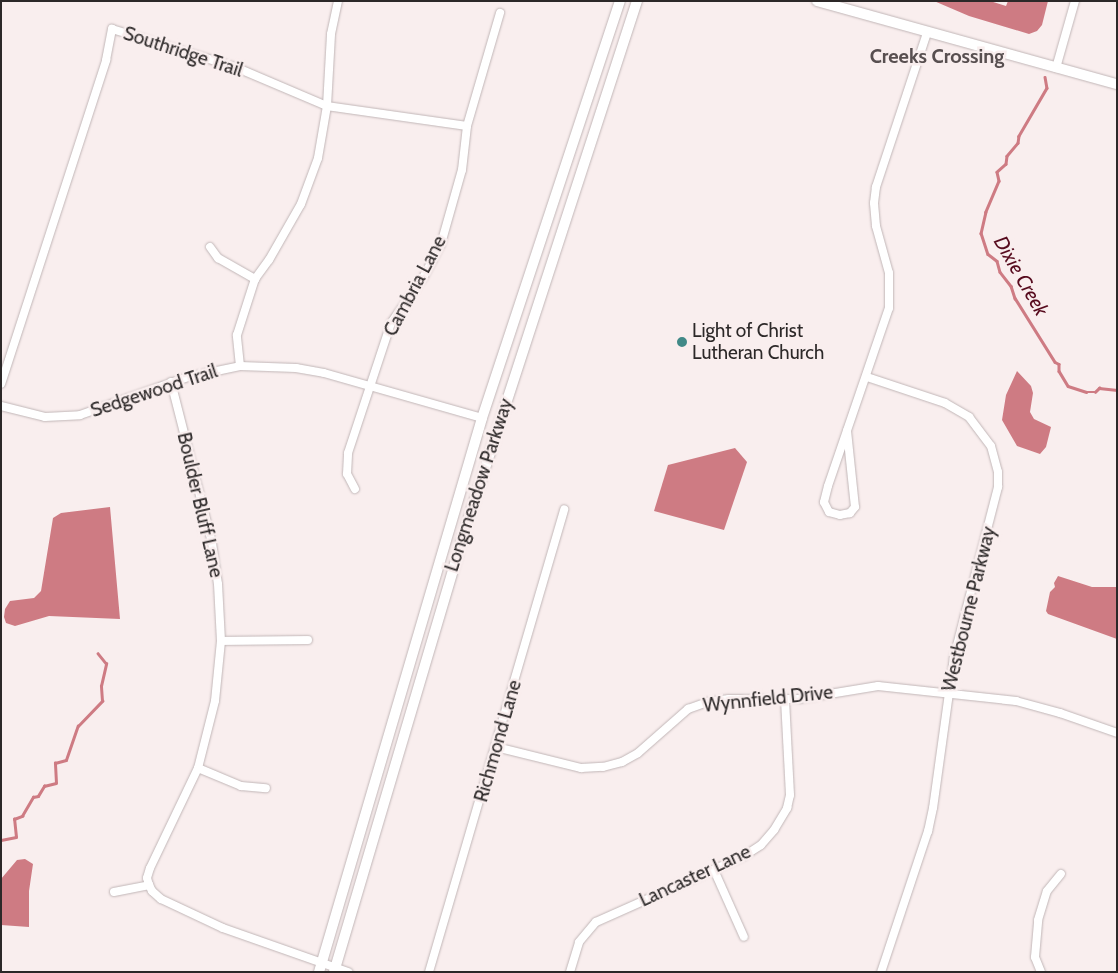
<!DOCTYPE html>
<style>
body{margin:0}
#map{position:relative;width:1118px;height:973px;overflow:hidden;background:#f9eeee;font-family:Cabin,sans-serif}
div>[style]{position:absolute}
.water>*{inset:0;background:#ce7b83}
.stream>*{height:2.5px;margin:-1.25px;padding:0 1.25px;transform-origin:1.25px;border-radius:1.25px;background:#ce7b83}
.roads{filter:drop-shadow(0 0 1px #c1b6b7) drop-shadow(0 0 1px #c1b6b7)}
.minor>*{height:8px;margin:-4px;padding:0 4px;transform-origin:4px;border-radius:4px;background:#fff}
.tertiary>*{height:10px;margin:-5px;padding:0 5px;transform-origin:5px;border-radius:5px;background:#fff}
.dots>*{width:14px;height:14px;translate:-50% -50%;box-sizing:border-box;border:2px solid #f9eeee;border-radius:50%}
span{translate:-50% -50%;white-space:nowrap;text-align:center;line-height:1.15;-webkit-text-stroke:5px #f9eeee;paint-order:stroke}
.street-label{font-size:19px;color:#2c2828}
.poi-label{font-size:19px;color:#2c2828}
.left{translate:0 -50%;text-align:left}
.neighbourhood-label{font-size:20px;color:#584f50;font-weight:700}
.water-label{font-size:20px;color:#570b1e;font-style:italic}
.frame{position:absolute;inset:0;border:2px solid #2c2828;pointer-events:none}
</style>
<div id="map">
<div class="water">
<div style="clip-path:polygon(934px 1px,990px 1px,1006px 6px,1008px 1px,1048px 1px,1042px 25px,1037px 31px,1029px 34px,969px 16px)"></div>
<div style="clip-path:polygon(1017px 371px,1031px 386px,1033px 393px,1030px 412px,1034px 419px,1051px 427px,1046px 447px,1040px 454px,1017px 446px,1002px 420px,1006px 395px)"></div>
<div style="clip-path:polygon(735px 448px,747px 462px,724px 530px,654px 511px,668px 465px)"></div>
<div style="clip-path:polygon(110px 507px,120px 619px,49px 616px,15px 626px,6px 623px,4px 617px,5px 609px,10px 601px,34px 598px,41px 591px,53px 518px,61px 513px)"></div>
<div style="clip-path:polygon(1058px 576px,1092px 587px,1117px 587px,1117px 639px,1048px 614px,1046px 611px,1050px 592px,1055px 587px,1054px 583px)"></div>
<div style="clip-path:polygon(25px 859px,33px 864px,29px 891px,29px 927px,1px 925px,1px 879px,17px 860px)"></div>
</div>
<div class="stream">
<div style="left:1045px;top:77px;width:11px;rotate:80deg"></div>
<div style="left:1047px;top:88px;width:56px;rotate:120.3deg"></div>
<div style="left:1019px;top:136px;width:7px;rotate:98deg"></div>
<div style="left:1018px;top:143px;width:17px;rotate:130deg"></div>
<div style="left:1007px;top:156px;width:8px;rotate:97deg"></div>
<div style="left:1006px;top:164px;width:12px;rotate:138deg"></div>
<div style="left:997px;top:172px;width:9px;rotate:77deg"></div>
<div style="left:999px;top:181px;width:34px;rotate:113deg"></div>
<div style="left:986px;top:212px;width:22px;rotate:103deg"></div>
<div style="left:981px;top:233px;width:22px;rotate:72deg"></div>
<div style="left:988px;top:254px;width:11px;rotate:38deg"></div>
<div style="left:997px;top:261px;width:11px;rotate:75deg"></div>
<div style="left:1000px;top:272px;width:18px;rotate:52deg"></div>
<div style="left:1011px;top:286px;width:13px;rotate:72deg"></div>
<div style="left:1015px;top:298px;width:75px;rotate:58deg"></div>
<div style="left:1055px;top:362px;width:4px;rotate:27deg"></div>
<div style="left:1059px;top:364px;width:7px;rotate:90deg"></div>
<div style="left:1059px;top:371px;width:17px;rotate:59deg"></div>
<div style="left:1068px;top:386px;width:19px;rotate:18deg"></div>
<div style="left:1086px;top:392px;width:9px"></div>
<div style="left:1095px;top:392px;width:6px;rotate:-45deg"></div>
<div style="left:1099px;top:388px;width:18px;rotate:6deg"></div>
<div style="left:1px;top:840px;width:15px;rotate:-11deg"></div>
<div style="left:16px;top:837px;width:18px;rotate:-96deg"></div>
<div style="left:14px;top:819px;width:9px;rotate:-21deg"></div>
<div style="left:22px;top:816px;width:22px;rotate:-60deg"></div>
<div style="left:33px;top:797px;width:5px;rotate:-11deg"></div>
<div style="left:38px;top:796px;width:12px;rotate:-59deg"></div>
<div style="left:44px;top:786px;width:12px;rotate:-14deg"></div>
<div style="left:56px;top:783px;width:20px;rotate:-93deg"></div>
<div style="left:55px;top:763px;width:11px;rotate:-15deg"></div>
<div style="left:66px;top:760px;width:36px;rotate:-71deg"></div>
<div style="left:78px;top:726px;width:35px;rotate:-46deg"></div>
<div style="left:102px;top:701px;width:15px;rotate:-94deg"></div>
<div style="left:101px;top:686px;width:23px;rotate:-77deg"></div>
<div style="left:106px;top:664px;width:13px;rotate:-129deg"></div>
</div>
<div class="roads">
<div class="minor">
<div style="left:1056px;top:68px;width:70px;rotate:-74.2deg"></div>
<div style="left:210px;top:247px;width:14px;rotate:54deg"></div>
<div style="left:218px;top:258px;width:43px;rotate:29.6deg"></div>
<div style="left:240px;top:366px;width:31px;rotate:-96deg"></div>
<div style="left:237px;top:335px;width:59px;rotate:-72.2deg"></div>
<div style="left:255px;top:279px;width:24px;rotate:-54deg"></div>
<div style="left:269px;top:260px;width:64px;rotate:-60.3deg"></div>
<div style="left:301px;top:204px;width:49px;rotate:-69.7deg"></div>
<div style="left:318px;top:158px;width:53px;rotate:-80.2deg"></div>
<div style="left:327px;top:106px;width:72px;rotate:-86.8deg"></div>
<div style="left:331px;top:34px;width:34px;rotate:-78deg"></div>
<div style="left:867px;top:377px;width:82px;rotate:18.4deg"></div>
<div style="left:945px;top:403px;width:28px;rotate:30deg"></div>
<div style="left:969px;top:417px;width:36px;rotate:53deg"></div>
<div style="left:991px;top:446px;width:27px;rotate:75deg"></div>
<div style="left:998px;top:472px;width:15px;rotate:90deg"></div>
<div style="left:998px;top:487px;width:176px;rotate:104.5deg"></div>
<div style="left:954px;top:657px;width:152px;rotate:97.9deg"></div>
<div style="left:933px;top:808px;width:24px;rotate:102deg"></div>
<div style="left:928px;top:831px;width:149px;rotate:108.4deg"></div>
<div style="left:171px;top:382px;width:166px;rotate:75.7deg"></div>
<div style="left:212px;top:543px;width:41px;rotate:81.7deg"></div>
<div style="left:218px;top:584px;width:57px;rotate:87deg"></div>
<div style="left:221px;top:641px;width:60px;rotate:95.7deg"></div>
<div style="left:215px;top:701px;width:69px;rotate:104.2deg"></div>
<div style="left:198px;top:768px;width:111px;rotate:115.6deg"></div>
<div style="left:150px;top:868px;width:10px;rotate:107deg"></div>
<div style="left:147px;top:878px;width:7px;rotate:74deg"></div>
<div style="left:149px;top:885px;width:7px;rotate:63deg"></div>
<div style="left:152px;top:891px;width:12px;rotate:42deg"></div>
<div style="left:161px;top:899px;width:68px;rotate:25.1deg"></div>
<div style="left:223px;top:928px;width:133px;rotate:19.4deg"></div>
<div style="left:1px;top:384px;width:341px;rotate:-72deg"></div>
<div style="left:106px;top:60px;width:32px;rotate:-79deg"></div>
<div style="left:112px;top:29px;width:129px;rotate:17.2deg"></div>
<div style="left:235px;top:67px;width:100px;rotate:23deg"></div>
<div style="left:327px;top:106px;width:141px;rotate:8.1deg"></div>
<div style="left:1px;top:406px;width:45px;rotate:14deg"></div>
<div style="left:45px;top:417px;width:35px;rotate:-3deg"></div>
<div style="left:80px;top:415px;width:114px;rotate:-19.4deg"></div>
<div style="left:188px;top:377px;width:53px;rotate:-11.9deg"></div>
<div style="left:240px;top:366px;width:56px;rotate:2deg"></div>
<div style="left:296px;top:368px;width:28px;rotate:10deg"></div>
<div style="left:324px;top:373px;width:164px;rotate:15.9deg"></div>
<div style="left:847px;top:431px;width:76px;rotate:84deg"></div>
<div style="left:855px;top:507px;width:8px;rotate:130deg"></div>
<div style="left:850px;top:513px;width:10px;rotate:169deg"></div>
<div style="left:840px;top:515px;width:11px;rotate:-165deg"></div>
<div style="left:829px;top:512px;width:11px;rotate:-117deg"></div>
<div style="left:824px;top:502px;width:16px;rotate:-76deg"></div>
<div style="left:828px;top:486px;width:188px;rotate:-71.1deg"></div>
<div style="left:889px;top:308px;width:35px;rotate:-90deg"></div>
<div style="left:889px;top:273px;width:49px;rotate:-105.5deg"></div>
<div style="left:876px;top:226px;width:23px;rotate:-95deg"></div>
<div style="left:874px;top:203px;width:16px;rotate:-83deg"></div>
<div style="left:876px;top:187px;width:162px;rotate:-71.7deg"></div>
<div style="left:355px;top:489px;width:17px;rotate:-118deg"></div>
<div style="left:347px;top:474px;width:21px;rotate:-87deg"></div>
<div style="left:348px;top:453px;width:137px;rotate:-71.7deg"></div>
<div style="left:391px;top:323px;width:57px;rotate:-54.9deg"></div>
<div style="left:424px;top:276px;width:36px;rotate:-62deg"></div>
<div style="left:441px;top:244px;width:77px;rotate:-74.2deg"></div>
<div style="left:462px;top:170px;width:44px;rotate:-83.5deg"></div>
<div style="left:467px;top:126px;width:118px;rotate:-73.7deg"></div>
<div style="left:221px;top:641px;width:87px;rotate:-0.7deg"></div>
<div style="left:496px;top:747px;width:88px;rotate:13.9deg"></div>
<div style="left:581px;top:768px;width:22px;rotate:-3deg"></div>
<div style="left:603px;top:767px;width:20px;rotate:-15deg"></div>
<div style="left:622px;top:762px;width:18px;rotate:-29deg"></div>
<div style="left:638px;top:753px;width:67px;rotate:-41.3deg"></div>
<div style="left:688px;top:709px;width:20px;rotate:-20deg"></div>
<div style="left:707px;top:702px;width:22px;rotate:-8deg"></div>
<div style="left:729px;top:699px;width:70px"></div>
<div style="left:799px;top:699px;width:80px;rotate:-9.3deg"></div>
<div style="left:878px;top:686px;width:139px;rotate:6.2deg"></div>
<div style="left:1016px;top:701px;width:46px;rotate:15.3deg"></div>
<div style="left:1060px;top:713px;width:60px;rotate:19.3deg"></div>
<div style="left:198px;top:768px;width:47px;rotate:22.7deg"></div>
<div style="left:241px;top:786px;width:25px;rotate:5deg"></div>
<div style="left:714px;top:870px;width:73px;rotate:65.9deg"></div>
<div style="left:114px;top:892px;width:36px;rotate:-11deg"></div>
<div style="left:429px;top:972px;width:482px;rotate:-73.7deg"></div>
<div style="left:570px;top:972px;width:31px;rotate:-73deg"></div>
<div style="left:579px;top:942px;width:26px;rotate:-50deg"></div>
<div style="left:596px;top:922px;width:162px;rotate:-24deg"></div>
<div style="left:744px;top:856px;width:20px;rotate:-33deg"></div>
<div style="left:761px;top:845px;width:20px;rotate:-49deg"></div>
<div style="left:774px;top:830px;width:26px;rotate:-59deg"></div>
<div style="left:787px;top:808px;width:13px;rotate:-77deg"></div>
<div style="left:790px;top:795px;width:95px;rotate:-93deg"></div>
<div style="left:1041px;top:972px;width:16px;rotate:-112deg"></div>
<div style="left:1035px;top:957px;width:37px;rotate:-85deg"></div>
<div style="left:1038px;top:920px;width:30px;rotate:-73deg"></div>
<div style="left:1047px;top:891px;width:22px;rotate:-51deg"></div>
</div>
<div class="tertiary">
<div style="left:817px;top:1px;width:311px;rotate:15.5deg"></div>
<div style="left:319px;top:972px;width:577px;rotate:-73.6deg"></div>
<div style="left:482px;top:418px;width:439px;rotate:-71.7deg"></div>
<div style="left:334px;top:972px;width:448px;rotate:-73.5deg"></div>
<div style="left:461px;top:542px;width:569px;rotate:-71.98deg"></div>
</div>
</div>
<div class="dots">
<div style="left:682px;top:342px;background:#418987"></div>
</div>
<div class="street-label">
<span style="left:183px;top:52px;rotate:18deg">Southridge Trail</span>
<span style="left:415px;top:286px;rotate:-62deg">Cambria Lane</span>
<span style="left:154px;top:391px;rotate:-18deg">Sedgewood Trail</span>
<span style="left:479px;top:485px;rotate:-72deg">Longmeadow Parkway</span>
<span style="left:200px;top:505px;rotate:77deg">Boulder Bluff Lane</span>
<span style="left:969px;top:609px;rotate:-76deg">Westbourne Parkway</span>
<span style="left:768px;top:699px;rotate:-6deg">Wynnfield Drive</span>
<span style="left:498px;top:741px;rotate:-74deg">Richmond Lane</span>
<span style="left:695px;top:876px;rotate:-25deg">Lancaster Lane</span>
</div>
<div class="poi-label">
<span class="left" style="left:692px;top:342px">Light of Christ<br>Lutheran Church</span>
</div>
<div class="neighbourhood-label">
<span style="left:937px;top:56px">Creeks Crossing</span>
</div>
<div class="water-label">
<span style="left:1021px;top:276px;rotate:60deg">Dixie Creek</span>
</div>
<div class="frame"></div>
</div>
